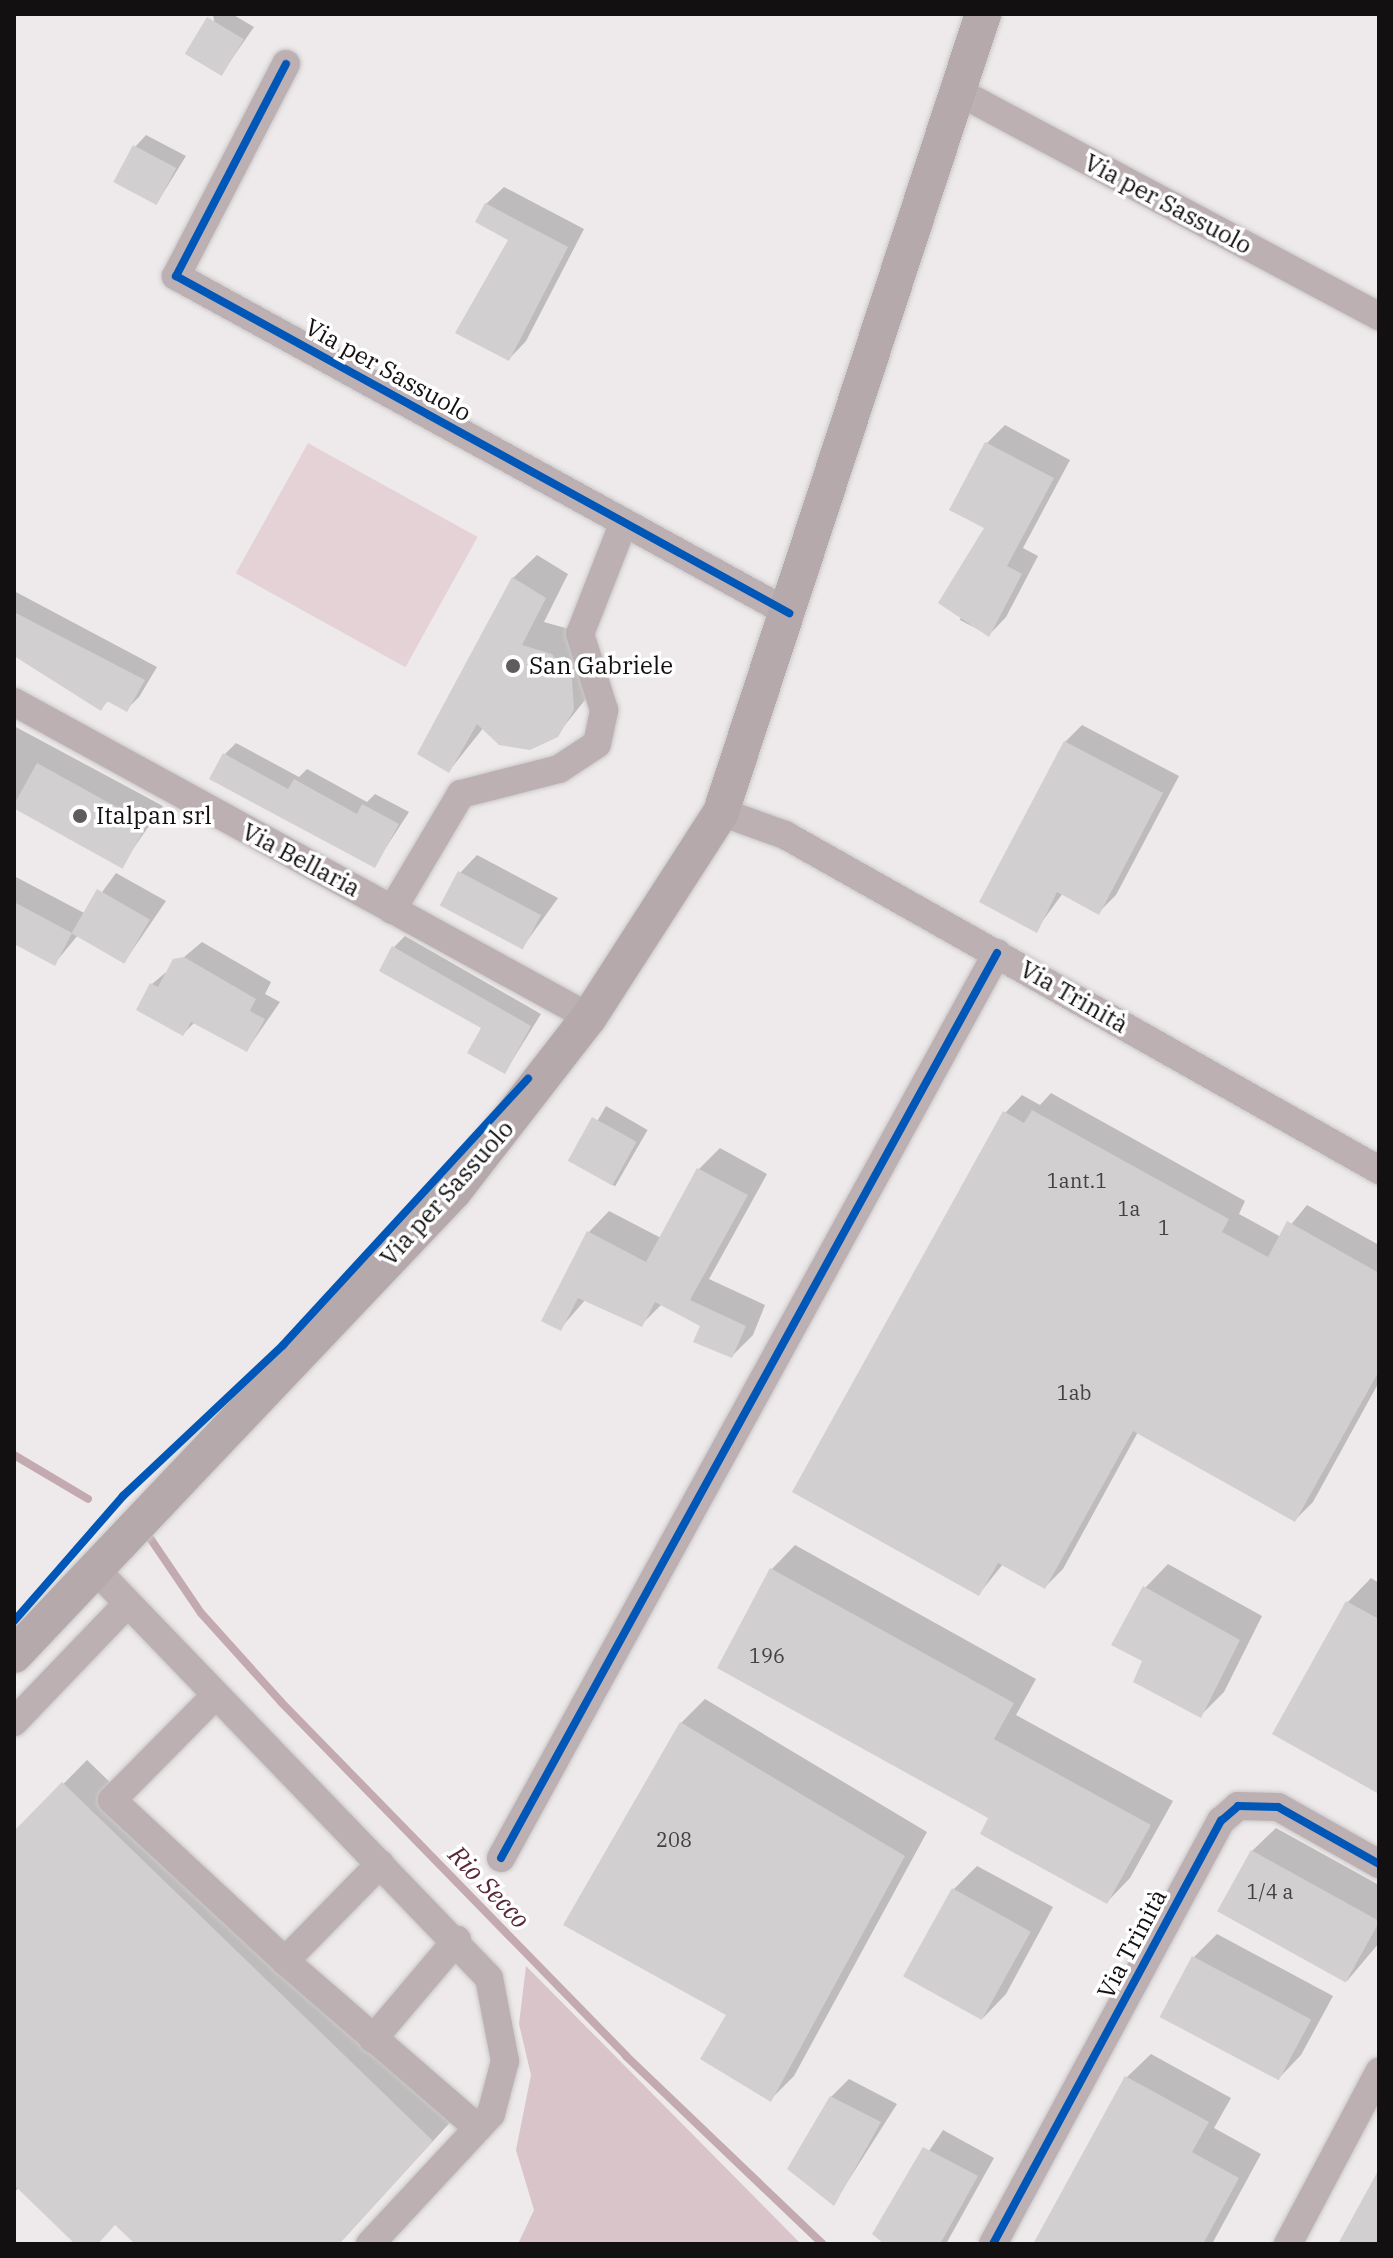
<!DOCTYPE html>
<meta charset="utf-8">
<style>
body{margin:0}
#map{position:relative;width:1393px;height:2258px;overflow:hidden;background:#eeeaeb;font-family:"IBM Plex Serif",serif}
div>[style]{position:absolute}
.green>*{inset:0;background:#e5d2d7;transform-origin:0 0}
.forest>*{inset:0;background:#d9c4c9}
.shadow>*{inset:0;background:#0003;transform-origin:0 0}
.stream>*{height:8px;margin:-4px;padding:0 4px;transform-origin:4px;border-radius:4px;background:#c3aab0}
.building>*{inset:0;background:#d2cfd0;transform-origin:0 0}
.roads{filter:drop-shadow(0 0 2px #cac8c8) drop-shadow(0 0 2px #cac8c8)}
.minor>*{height:28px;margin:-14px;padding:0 14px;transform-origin:14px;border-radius:14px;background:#bcb0b3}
.major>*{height:36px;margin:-18px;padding:0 18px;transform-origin:18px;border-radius:18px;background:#b5a9ab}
.cycleway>*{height:8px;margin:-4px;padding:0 4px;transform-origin:4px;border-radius:4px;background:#0057b8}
.dots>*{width:22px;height:22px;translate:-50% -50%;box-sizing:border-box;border:4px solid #fff;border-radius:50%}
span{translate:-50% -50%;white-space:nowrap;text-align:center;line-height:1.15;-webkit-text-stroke:7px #fff;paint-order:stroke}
.number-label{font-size:20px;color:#434041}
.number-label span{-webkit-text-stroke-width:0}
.street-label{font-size:24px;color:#131011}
.poi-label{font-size:24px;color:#131011}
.left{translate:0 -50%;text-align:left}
.water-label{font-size:26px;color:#592938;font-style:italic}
.frame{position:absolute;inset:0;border:16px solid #131011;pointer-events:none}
</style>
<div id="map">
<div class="green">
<div style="left:308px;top:443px;width:194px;height:149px;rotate:29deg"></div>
</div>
<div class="forest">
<div style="clip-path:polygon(526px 1966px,801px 2244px,518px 2244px,534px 2210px,516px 2150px,531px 2075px,519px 2024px)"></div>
</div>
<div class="shadow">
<div style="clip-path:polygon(213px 14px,232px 14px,254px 27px,222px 73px)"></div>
<div style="clip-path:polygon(146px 135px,186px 156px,157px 203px,135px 147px)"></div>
<div style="clip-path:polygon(504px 187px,584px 229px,526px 341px,509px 359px,510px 239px,486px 204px)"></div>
<div style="clip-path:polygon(1005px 425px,1070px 460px,1023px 548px,1038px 556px,1006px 617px,989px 635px,960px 620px,987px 528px,952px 509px,987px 443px)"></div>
<div style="clip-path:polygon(537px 555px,568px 574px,544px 622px,576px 631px,597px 685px,557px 735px,484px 727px,449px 771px,513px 578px)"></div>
<div style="clip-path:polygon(14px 591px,157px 667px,139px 697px,126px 710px,109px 700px,101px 708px,14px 653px)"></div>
<div style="clip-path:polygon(1082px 725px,1179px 776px,1116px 895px,1099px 912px,1063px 893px,1036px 930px,1065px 742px)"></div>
<div style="clip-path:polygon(14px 726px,163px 806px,121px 866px,14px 806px)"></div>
<div style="clip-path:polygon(236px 743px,299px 777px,307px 769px,367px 802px,375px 794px,409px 812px,374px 866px,225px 754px)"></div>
<div style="clip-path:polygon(477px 855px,558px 898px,522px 948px,460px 873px)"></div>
<div style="clip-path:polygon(116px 873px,166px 901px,125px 961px,78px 935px,55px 963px,14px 942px,14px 876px,86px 914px)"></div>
<div style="clip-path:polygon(405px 936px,541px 1014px,505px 1072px,484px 1027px,394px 947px)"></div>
<div style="clip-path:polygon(202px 942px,271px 982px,265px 994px,280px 1002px,247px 1050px,195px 1022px,183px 1034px,138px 1009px,152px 984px)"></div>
<div style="clip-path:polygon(1051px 1093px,1245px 1201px,1239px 1214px,1281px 1237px,1307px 1205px,1379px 1245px,1379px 1382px,1313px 1502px,1295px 1520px,1138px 1432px,1063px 1569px,1045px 1587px,1003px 1564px,979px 1594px,1005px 1113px,1022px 1095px,1040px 1105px)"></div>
<div style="left:606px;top:1106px;width:48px;height:65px;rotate:30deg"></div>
<div style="clip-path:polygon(720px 1148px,767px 1174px,709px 1279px,765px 1305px,753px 1335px,732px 1356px,702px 1325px,662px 1304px,641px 1325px,586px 1299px,560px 1329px,589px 1232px,609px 1211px,661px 1238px,699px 1169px)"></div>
<div style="clip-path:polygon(795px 1545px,1036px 1679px,1016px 1715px,1173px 1801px,1130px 1878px,1107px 1902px,991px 1817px,772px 1569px)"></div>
<div style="clip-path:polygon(1168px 1564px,1262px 1616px,1224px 1692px,1201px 1715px,1144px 1660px,1145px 1588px)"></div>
<div style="clip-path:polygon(1371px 1578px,1379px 1583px,1379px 1792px,1274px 1733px,1348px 1602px)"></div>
<div style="clip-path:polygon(705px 1699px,927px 1832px,794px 2076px,771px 2099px,729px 2014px,566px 1924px,681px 1723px)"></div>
<div style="clip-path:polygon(87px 1760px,455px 2117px,339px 2244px,138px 2244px,116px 2223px,96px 2244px,77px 2244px,19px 2187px,14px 2193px,14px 1834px)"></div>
<div style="clip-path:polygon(1276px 1828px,1379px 1885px,1379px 1943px,1347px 1981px,1252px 1851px)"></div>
<div style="clip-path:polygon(977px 1866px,1053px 1907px,1006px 1994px,983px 2018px,954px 1889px)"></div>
<div style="clip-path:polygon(1217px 1934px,1333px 1996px,1301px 2055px,1278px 2079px,1194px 1957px)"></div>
<div style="clip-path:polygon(1151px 2054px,1231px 2098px,1214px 2128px,1261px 2154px,1212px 2244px,1036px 2244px,1127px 2077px)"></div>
<div style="clip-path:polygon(849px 2079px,897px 2104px,834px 2203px,831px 2097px)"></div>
<div style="clip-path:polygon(943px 2130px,994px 2158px,946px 2244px,888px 2244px,874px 2234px)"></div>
</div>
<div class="stream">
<div style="left:14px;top:1455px;width:86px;rotate:30.7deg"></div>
<div style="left:150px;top:1538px;width:91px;rotate:55.8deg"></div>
<div style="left:201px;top:1613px;width:120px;rotate:48deg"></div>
<div style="left:281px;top:1702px;width:494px;rotate:45.7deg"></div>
<div style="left:626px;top:2056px;width:272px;rotate:43.7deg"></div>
</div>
<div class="building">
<div style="left:207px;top:17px;width:43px;height:43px;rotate:31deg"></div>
<div style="left:133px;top:145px;width:49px;height:42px;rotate:28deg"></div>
<div style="clip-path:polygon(485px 203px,568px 247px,509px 361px,455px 333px,508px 240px,475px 222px)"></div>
<div style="clip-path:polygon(985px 442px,1054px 478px,1007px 566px,1022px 574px,989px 637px,938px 603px,984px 528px,949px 510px)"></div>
<div style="clip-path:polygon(512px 577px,546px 598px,522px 645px,552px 654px,572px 679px,574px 710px,558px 737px,530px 750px,499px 745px,477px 724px,449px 773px,417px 754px)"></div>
<div style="clip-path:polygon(14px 612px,145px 680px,127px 712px,107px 701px,101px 711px,14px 656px)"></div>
<div style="clip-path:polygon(1064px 741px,1163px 793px,1099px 915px,1057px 892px,1037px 933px,979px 902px)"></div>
<div style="clip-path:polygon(223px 753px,288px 789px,294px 779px,357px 814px,362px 804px,399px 824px,375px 868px,209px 779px)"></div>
<div style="left:37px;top:763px;width:126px;height:51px;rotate:29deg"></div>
<div style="left:458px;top:871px;width:94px;height:39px;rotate:28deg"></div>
<div style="left:97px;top:889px;width:61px;height:51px;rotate:30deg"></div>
<div style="clip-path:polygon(14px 902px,72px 933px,55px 966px,14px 944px)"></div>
<div style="clip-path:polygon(392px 946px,531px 1026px,505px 1074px,467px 1053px,481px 1028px,379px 971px)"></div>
<div style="clip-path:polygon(184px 957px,256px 999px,250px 1011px,265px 1019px,247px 1052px,191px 1022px,183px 1036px,136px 1010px,150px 983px,158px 987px,173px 959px)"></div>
<div style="clip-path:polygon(1032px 1110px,1229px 1219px,1222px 1232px,1268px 1257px,1287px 1221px,1379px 1273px,1379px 1371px,1295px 1522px,1133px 1431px,1045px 1589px,998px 1563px,979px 1596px,792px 1492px,1003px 1111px,1024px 1123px)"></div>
<div style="left:592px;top:1117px;width:51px;height:50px;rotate:29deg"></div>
<div style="clip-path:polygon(697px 1168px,748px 1195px,690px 1300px,746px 1326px,732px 1358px,693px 1342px,700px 1326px,655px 1302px,642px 1327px,578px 1298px,561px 1331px,541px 1321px,587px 1231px,646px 1262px)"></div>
<div style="clip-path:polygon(770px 1568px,1014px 1703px,994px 1739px,1151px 1825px,1107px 1904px,980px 1834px,988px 1818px,717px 1668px)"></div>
<div style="clip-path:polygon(1143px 1586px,1240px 1640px,1201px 1718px,1133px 1682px,1142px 1661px,1111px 1645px)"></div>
<div style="clip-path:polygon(1346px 1601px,1379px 1619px,1379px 1794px,1272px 1734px)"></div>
<div style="clip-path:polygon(680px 1722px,905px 1856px,771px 2102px,700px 2059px,726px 2015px,563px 1925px)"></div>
<div style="clip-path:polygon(62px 1782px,433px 2141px,339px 2244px,135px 2244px,115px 2225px,98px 2244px,75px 2244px,14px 2185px,14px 1831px)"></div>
<div style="left:1251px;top:1850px;width:147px;height:70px;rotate:29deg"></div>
<div style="left:952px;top:1888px;width:90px;height:101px;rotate:29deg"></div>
<div style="left:1192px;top:1956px;width:135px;height:69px;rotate:28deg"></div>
<div style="clip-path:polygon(1125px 2076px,1209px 2122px,1192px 2152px,1239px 2178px,1203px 2244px,1033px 2244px)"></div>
<div style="clip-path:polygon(830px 2096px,881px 2122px,834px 2206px,787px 2169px)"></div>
<div style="clip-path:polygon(923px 2147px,978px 2176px,940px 2244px,884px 2244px,872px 2234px)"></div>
<div style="clip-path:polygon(1379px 2169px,1379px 2244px,1338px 2244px)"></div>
</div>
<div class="roads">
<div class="minor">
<div style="left:286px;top:64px;width:239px;rotate:117.4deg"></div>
<div style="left:176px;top:276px;width:700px;rotate:28.8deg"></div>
<div style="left:957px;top:91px;width:478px;rotate:28.1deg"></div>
<div style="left:14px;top:702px;width:656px;rotate:28.72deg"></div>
<div style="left:721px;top:812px;width:68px;rotate:19.8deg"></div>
<div style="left:785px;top:835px;width:682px;rotate:29.42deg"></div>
<div style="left:392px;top:910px;width:135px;rotate:-59.3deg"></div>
<div style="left:461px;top:794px;width:101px;rotate:-14.3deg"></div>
<div style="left:559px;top:769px;width:45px;rotate:-33.3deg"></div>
<div style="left:597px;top:744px;width:35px;rotate:-78deg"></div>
<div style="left:604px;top:710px;width:80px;rotate:-107.5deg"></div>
<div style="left:580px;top:634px;width:120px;rotate:-68.6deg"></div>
<div style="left:96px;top:1570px;width:566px;rotate:46.07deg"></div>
<div style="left:489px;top:1978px;width:85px;rotate:79.1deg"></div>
<div style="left:505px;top:2061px;width:55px;rotate:104.8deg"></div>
<div style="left:491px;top:2114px;width:178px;rotate:132.9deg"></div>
<div style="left:214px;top:1697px;width:145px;rotate:134.7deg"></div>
<div style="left:112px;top:1800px;width:236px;rotate:42.9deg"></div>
<div style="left:285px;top:1961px;width:136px;rotate:-45.6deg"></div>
<div style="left:14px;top:1722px;width:163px;rotate:-46.2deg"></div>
<div style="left:501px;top:1858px;width:1032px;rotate:-61.27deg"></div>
<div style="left:285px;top:1961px;width:255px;rotate:40.9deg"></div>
<div style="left:373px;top:2039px;width:130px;rotate:-49.7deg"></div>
<div style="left:993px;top:2244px;width:481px;rotate:-61.7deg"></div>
<div style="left:1221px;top:1821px;width:23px;rotate:-41deg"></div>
<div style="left:1238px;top:1806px;width:40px;rotate:1.4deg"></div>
<div style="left:1278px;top:1807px;width:116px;rotate:29.4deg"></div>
<div style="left:1288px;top:2244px;width:195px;rotate:-62.1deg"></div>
</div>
<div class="major">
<div style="left:14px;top:1655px;width:639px;rotate:-46.52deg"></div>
<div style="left:454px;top:1191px;width:220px;rotate:-52.2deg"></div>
<div style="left:589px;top:1017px;width:244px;rotate:-57.2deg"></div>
<div style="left:721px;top:812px;width:840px;rotate:-71.82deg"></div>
</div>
</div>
<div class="cycleway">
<div style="left:286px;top:64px;width:239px;rotate:117.4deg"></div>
<div style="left:176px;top:276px;width:700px;rotate:28.8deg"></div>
<div style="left:14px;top:1621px;width:166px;rotate:-48.9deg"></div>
<div style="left:123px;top:1496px;width:220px;rotate:-43.3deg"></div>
<div style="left:283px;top:1345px;width:362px;rotate:-47.4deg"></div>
<div style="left:501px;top:1858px;width:1032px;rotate:-61.27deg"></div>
<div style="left:993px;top:2244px;width:481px;rotate:-61.7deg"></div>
<div style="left:1221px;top:1821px;width:23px;rotate:-41deg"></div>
<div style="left:1238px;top:1806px;width:40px;rotate:1.4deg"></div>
<div style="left:1278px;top:1807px;width:116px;rotate:29.4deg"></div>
</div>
<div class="dots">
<div style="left:513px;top:666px;background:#605c5d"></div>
<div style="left:80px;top:816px;background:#605c5d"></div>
</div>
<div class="number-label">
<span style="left:1077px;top:1180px">1ant.1</span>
<span style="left:1129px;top:1208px">1a</span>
<span style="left:1164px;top:1227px">1</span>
<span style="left:1074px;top:1392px">1ab</span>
<span style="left:767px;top:1655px">196</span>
<span style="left:674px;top:1839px">208</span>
<span style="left:1270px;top:1891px">1/4 a</span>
</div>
<div class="street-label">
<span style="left:1168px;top:204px;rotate:28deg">Via per Sassuolo</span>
<span style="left:388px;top:370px;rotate:29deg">Via per Sassuolo</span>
<span style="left:301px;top:860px;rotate:28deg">Via Bellaria</span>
<span style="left:1074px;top:997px;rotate:30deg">Via Trinità</span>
<span style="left:447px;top:1193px;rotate:-48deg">Via per Sassuolo</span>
<span style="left:1132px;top:1944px;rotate:-62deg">Via Trinità</span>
</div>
<div class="poi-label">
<span class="left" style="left:529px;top:666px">San Gabriele</span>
<span class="left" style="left:96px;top:816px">Italpan srl</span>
</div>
<div class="water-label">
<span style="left:489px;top:1887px;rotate:46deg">Rio Secco</span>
</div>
<div class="frame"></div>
</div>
